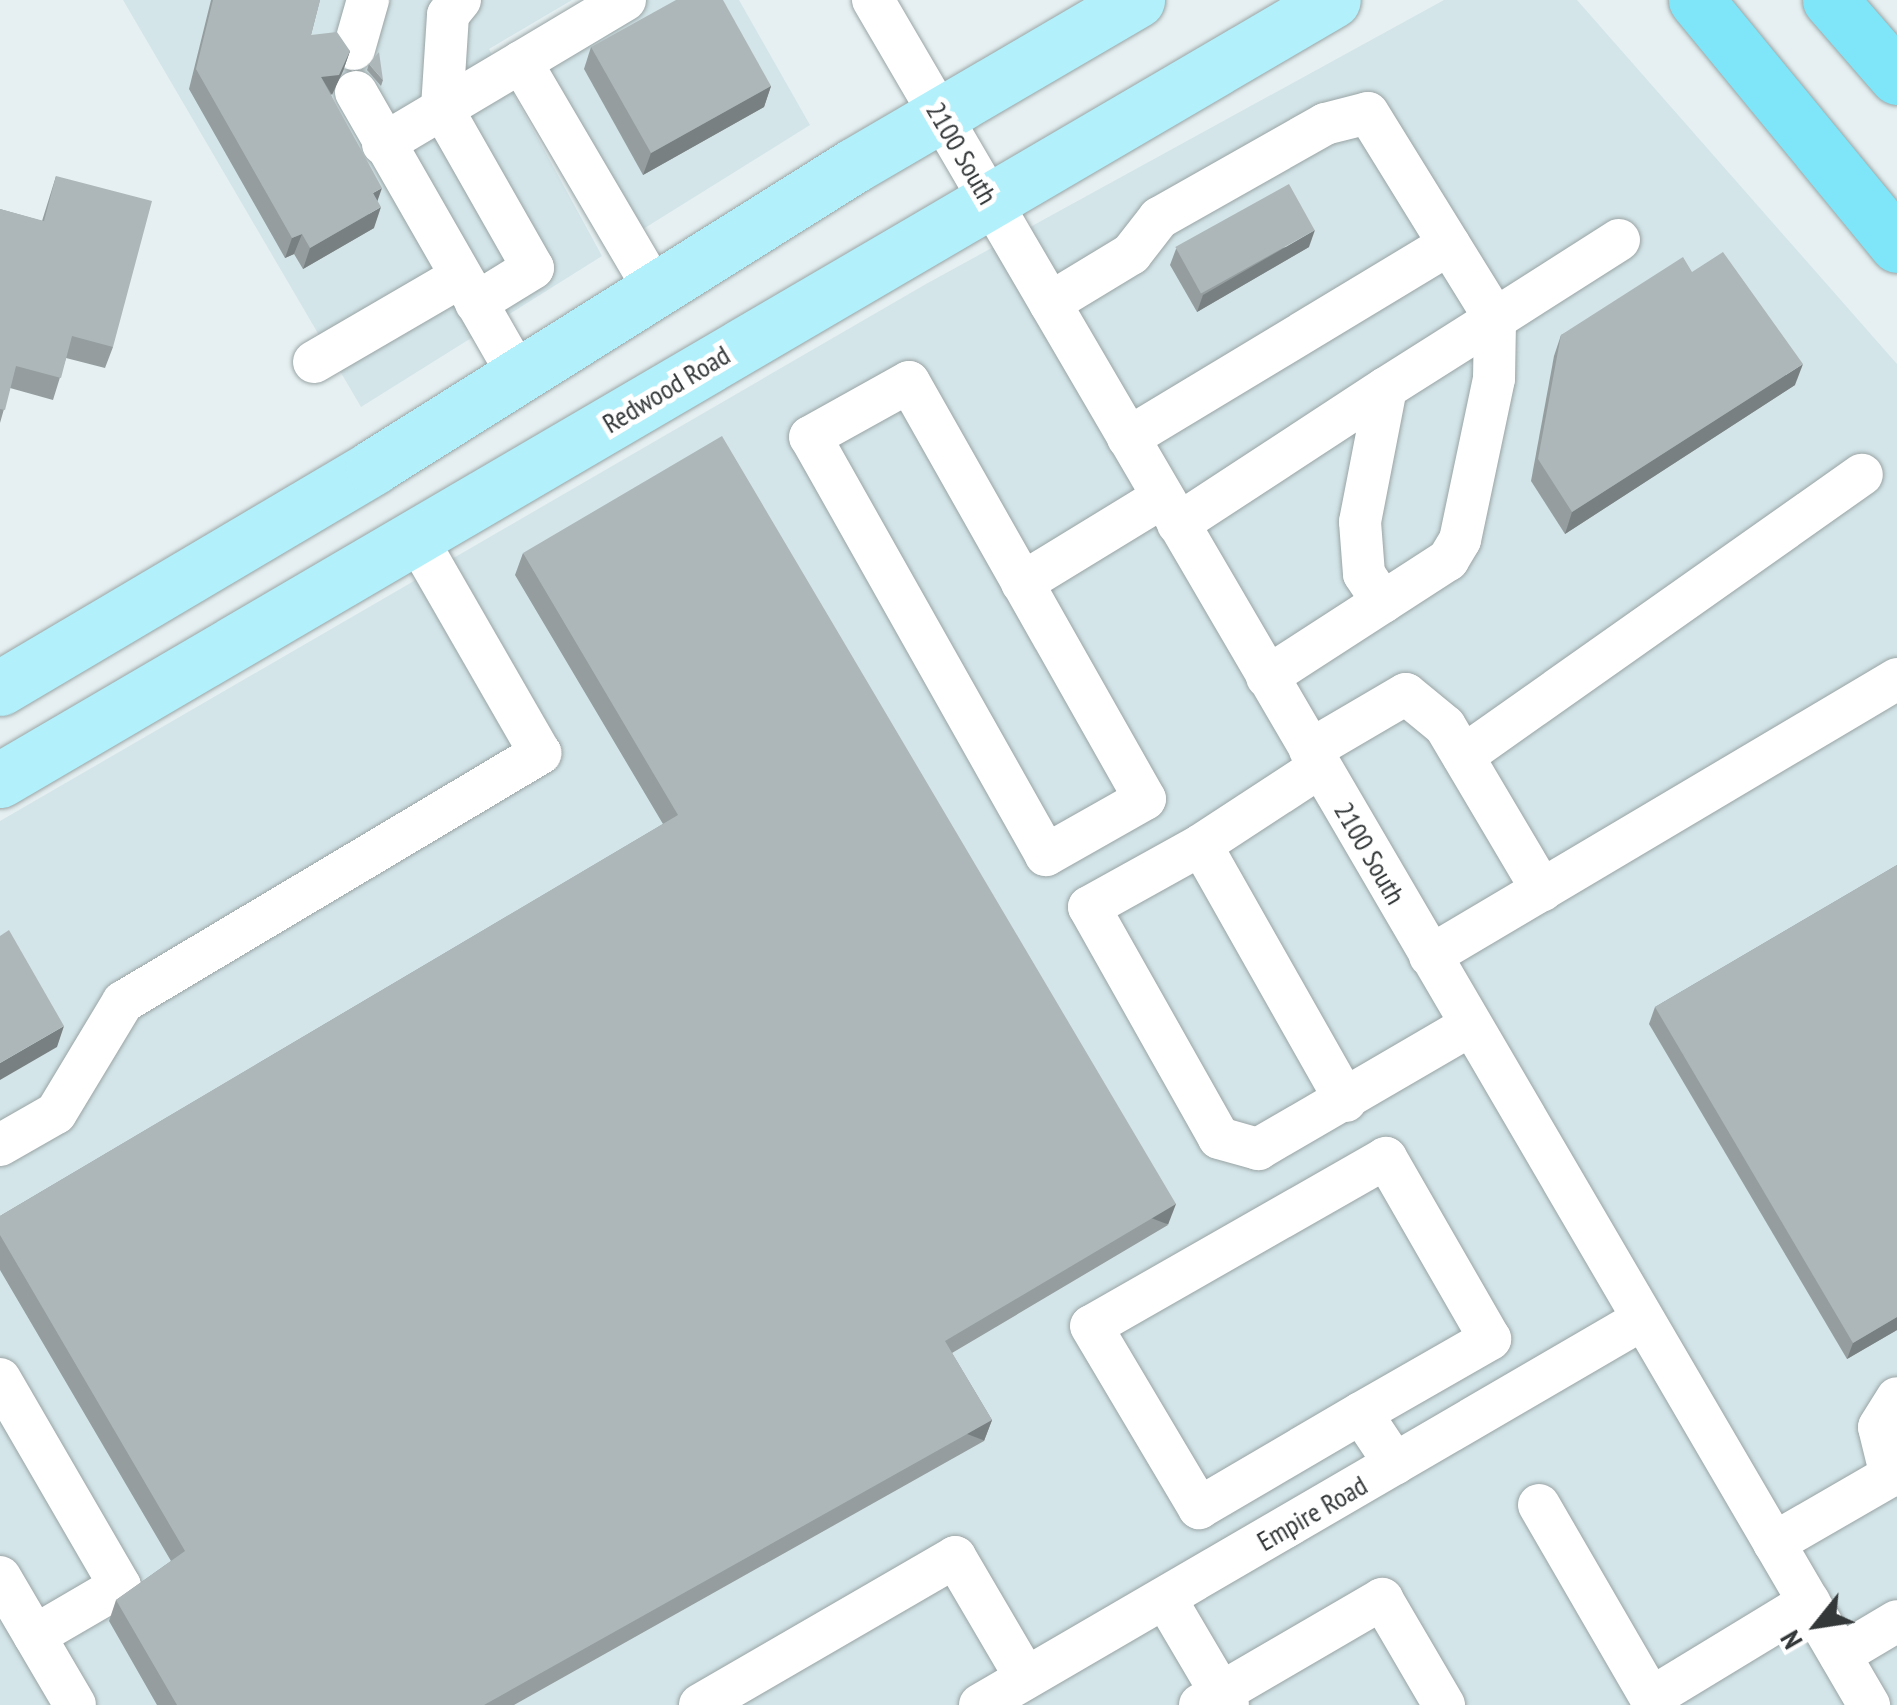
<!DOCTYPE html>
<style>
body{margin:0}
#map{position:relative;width:1897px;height:1705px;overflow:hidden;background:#e6f0f2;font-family:"PT Sans Narrow",sans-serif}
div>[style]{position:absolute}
.built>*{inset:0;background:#d3e5e9}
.roads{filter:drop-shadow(0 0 2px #9aa4a5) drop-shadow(0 0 2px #9aa4a5)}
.minor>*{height:42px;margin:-21px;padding:0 21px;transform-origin:21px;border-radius:21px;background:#fff}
.major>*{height:55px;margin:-27.5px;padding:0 27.5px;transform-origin:27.5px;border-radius:27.5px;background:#b2f0fb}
.highway>*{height:55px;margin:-27.5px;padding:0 27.5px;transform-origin:27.5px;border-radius:27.5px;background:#7ee6f8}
.wall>*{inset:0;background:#959d9f}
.shaded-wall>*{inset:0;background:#798082;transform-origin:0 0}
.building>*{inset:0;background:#adb7b9;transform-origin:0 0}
span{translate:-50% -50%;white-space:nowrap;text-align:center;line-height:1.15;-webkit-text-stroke:10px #fff;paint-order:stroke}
.street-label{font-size:28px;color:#343839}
.north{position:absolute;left:1767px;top:1575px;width:100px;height:100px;-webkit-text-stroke:8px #fff;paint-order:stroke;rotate:240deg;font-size:28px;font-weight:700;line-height:40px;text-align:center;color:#343839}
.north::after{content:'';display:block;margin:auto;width:35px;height:45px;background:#343839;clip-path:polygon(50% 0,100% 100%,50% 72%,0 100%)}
</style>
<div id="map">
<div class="built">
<div style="clip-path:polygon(123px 0,572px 0,489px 49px,602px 256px,361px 407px)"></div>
<div style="clip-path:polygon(585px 0,739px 0,810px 125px,611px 249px,497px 52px)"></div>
<div style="clip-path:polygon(1444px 0,1577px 0,1897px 364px,1897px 1705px,0 1705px,0 821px,926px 284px)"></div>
</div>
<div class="roads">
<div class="minor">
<div style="left:460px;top:0;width:19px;rotate:129deg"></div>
<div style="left:448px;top:15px;width:93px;rotate:93.7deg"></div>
<div style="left:442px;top:108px;width:184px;rotate:60.4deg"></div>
<div style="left:533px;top:268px;width:67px;rotate:148.4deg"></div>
<div style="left:625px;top:0;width:121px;rotate:149.2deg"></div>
<div style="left:521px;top:62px;width:264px;rotate:59.6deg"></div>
<div style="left:873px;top:0;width:1975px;rotate:59.71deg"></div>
<div style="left:354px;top:49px;width:51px;rotate:-74.1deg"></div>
<div style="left:356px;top:92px;width:328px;rotate:60.2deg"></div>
<div style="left:383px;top:144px;width:161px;rotate:-30.7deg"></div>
<div style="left:1050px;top:303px;width:95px;rotate:-31.2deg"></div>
<div style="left:1131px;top:254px;width:46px;rotate:-52.1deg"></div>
<div style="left:1159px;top:218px;width:191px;rotate:-29.5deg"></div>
<div style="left:1325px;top:124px;width:44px;rotate:-14.3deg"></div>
<div style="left:1368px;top:113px;width:242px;rotate:58.3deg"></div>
<div style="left:1495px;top:319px;width:129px;rotate:147.7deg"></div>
<div style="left:314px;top:362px;width:169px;rotate:-30.2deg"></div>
<div style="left:909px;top:382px;width:479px;rotate:60.5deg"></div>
<div style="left:1145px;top:799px;width:114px;rotate:150.5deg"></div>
<div style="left:1046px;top:855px;width:480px;rotate:-119.4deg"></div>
<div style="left:810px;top:437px;width:113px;rotate:-29.1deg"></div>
<div style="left:1128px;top:438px;width:375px;rotate:-31.1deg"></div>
<div style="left:1178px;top:524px;width:249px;rotate:-33.2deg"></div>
<div style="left:1386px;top:388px;width:136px;rotate:101deg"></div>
<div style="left:1360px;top:522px;width:52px;rotate:85.6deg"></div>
<div style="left:1364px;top:574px;width:34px;rotate:56deg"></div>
<div style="left:1022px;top:583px;width:165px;rotate:-31.4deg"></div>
<div style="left:1267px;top:677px;width:216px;rotate:-32.9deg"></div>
<div style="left:1448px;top:560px;width:23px;rotate:-59deg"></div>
<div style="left:1460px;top:540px;width:165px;rotate:-78.1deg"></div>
<div style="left:1494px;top:379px;width:60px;rotate:-89deg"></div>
<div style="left:1495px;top:319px;width:147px;rotate:-32.5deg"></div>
<div style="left:1310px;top:750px;width:111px;rotate:-30.3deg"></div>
<div style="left:1406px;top:694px;width:50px;rotate:39.4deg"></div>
<div style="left:1445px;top:726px;width:191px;rotate:59.4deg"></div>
<div style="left:1463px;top:756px;width:488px;rotate:-35.2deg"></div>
<div style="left:1320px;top:767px;width:142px;rotate:146.8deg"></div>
<div style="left:1201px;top:845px;width:128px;rotate:151deg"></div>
<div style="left:1089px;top:907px;width:265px;rotate:60.6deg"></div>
<div style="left:1219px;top:1138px;width:41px;rotate:15.8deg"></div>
<div style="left:1258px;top:1149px;width:246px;rotate:-30.2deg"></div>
<div style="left:1201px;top:845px;width:294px;rotate:60.5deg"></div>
<div style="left:1430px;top:956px;width:543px;rotate:-30.67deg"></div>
<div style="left:0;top:1145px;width:64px;rotate:-29.7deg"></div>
<div style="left:56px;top:1113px;width:130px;rotate:-58.9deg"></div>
<div style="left:123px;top:1002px;width:486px;rotate:-30.8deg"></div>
<div style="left:540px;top:753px;width:249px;rotate:-119.9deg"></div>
<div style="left:0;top:1379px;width:239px;rotate:59.9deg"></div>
<div style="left:120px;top:1586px;width:99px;rotate:149.8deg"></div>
<div style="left:1361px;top:1413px;width:149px;rotate:-29.8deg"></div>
<div style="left:1490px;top:1339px;width:209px;rotate:-119.9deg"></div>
<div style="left:1386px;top:1158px;width:339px;rotate:150.3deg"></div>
<div style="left:1091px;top:1326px;width:212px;rotate:59.3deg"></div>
<div style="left:1199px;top:1508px;width:188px;rotate:-30.4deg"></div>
<div style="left:1361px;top:1413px;width:61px;rotate:56.3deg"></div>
<div style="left:1891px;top:1476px;width:50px;rotate:-103.8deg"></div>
<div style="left:1879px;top:1427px;width:34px;rotate:-58deg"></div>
<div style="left:1539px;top:1505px;width:223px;rotate:59.9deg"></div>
<div style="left:1774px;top:1543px;width:142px;rotate:-30deg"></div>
<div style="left:0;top:1577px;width:148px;rotate:59.6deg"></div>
<div style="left:1165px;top:1598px;width:124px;rotate:59.5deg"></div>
<div style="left:1840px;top:1655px;width:66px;rotate:-30.8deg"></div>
<div style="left:700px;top:1705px;width:295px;rotate:-30.1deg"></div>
<div style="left:955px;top:1557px;width:140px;rotate:59.6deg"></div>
<div style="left:980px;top:1705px;width:767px;rotate:-30.21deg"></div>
<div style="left:1200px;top:1705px;width:211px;rotate:-30.2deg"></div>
<div style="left:1382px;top:1599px;width:123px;rotate:59.7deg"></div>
<div style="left:1656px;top:1705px;width:9px;rotate:-126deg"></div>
<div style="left:1651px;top:1698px;width:185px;rotate:-31.3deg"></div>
</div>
<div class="major">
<div style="left:0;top:688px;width:434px;rotate:-30.6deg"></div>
<div style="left:373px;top:467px;width:567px;rotate:-32.09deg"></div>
<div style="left:853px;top:166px;width:329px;rotate:-30.3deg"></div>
<div style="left:0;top:780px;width:1544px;rotate:-30.33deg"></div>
</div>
<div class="highway">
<div style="left:1696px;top:0;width:317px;rotate:50.6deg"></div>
<div style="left:1830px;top:0;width:102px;rotate:49deg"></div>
</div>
</div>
<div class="wall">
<div style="clip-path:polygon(211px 0,320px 0,311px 35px,350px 51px,343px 71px,331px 95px,374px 228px,303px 269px,294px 254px,285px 258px,189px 89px)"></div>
<div style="clip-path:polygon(591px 47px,771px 86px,764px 107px,643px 175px,584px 69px)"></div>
<div style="clip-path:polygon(369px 64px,383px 80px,381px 86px,367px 70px)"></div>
<div style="clip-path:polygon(56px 176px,113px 347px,105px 368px,66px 358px,53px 400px,10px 388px,0 423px,0 209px,42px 221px)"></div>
<div style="clip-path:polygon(1309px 247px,1197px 312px,1170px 265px,1176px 249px)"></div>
<div style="clip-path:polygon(1692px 272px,1795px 385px,1565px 534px,1531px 481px,1554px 356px,1561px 335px)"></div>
<div style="clip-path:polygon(523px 553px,1168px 1225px,952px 1353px,992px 1420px,984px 1441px,514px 1705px,157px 1705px,109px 1621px,116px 1600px,171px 1561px,0 1270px,0 1216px,663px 824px,515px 575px)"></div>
<div style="clip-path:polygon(1897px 865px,1897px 1330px,1847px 1359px,1649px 1024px,1655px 1007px)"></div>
</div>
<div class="shaded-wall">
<div style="clip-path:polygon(350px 51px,343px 71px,332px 95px,321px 77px)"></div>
<div style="clip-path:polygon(771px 86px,764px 107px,643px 175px,651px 153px)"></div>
<div style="clip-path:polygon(382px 188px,375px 208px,373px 193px)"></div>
<div style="clip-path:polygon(381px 207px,374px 228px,303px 269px,310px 248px)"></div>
<div style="clip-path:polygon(1315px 230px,1309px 247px,1197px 312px,1203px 295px)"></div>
<div style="clip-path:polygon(302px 234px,294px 254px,285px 258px,292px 238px)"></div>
<div style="clip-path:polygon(1803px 364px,1795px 385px,1565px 534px,1572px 512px)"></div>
<div style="clip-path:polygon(64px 1026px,57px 1047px,0 1080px,0 1063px)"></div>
<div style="left:1176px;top:1204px;width:22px;height:269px;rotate:111deg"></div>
<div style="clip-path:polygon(1897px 1317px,1897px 1330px,1847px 1359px,1853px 1343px)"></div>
<div style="left:992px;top:1420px;width:22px;height:582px;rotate:111deg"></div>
</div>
<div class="building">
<div style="clip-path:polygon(213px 0,320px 0,311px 35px,337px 32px,350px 51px,339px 75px,321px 77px,382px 188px,373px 193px,381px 207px,310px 248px,302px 234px,292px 238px,196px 69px)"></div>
<div style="clip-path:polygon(676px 0,723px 0,771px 86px,651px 153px,591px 47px)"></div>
<div style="clip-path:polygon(379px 52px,383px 80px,369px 64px)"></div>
<div style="clip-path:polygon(56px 176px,152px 201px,113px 347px,72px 336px,61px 378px,16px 366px,5px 410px,0 409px,0 209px,44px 221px)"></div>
<div style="left:1289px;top:184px;width:53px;height:130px;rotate:61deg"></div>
<div style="clip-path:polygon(1723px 252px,1803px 364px,1572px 512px,1538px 459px,1561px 335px,1683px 257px,1692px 272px)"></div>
<div style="clip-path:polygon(722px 436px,1176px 1204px,945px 1341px,992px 1420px,484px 1705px,177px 1705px,116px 1600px,185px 1551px,0 1235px,0 1216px,678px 815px,523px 553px)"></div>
<div style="clip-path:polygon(1897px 865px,1897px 1317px,1853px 1343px,1655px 1007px)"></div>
<div style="clip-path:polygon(9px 930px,64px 1026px,0 1063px,0 936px)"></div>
</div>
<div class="street-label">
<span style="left:962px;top:153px;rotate:60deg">2100 South</span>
<span style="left:666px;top:389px;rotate:-31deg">Redwood Road</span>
<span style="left:1370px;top:853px;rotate:60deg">2100 South</span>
<span style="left:1312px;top:1513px;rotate:-30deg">Empire Road</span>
</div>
<div class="north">N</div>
</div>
